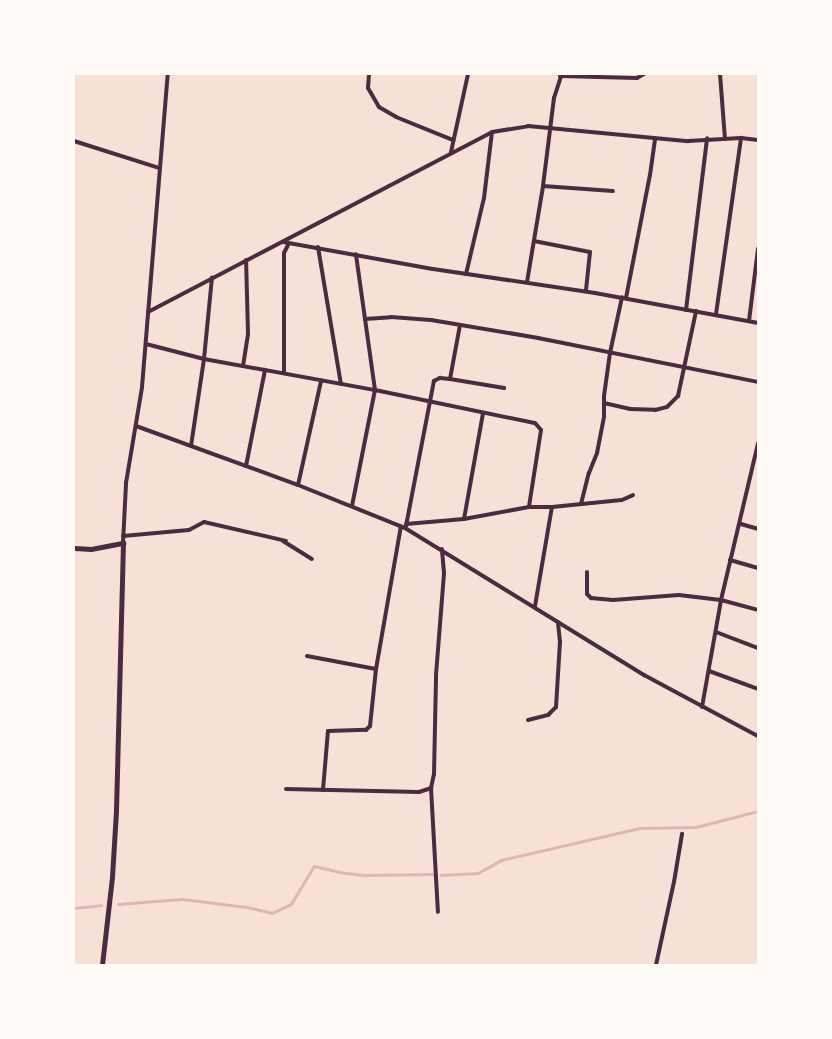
<!DOCTYPE html>
<style>
body{margin:0}
#map{position:relative;width:832px;height:1039px;overflow:hidden;background:#f7e1d7;font-family:"Titillium Web",sans-serif}
div>[style]{position:absolute}
.stream>*{height:2.5px;margin:-1.25px;padding:0 1.25px;transform-origin:1.25px;border-radius:1.25px;background:#dcb8b0}
.minor>*{height:4px;margin:-2px;padding:0 2px;transform-origin:2px;border-radius:2px;background:#4a2c40}
.tertiary>*{height:5px;margin:-2.5px;padding:0 2.5px;transform-origin:2.5px;border-radius:2.5px;background:#4a2c40}
span{translate:-50% -50%;white-space:nowrap;text-align:center;line-height:1.15;-webkit-text-stroke:5px #fffaf5;paint-order:stroke}
.frame{position:absolute;inset:0;border:75px solid #fffaf5;pointer-events:none}
</style>
<div id="map">
<div class="stream">
<div style="left:441px;top:875px;width:37px;rotate:-3deg"></div>
<div style="left:478px;top:873px;width:26px;rotate:-29deg"></div>
<div style="left:501px;top:860px;width:143px;rotate:-13deg"></div>
<div style="left:640px;top:828px;width:56px;rotate:-1deg"></div>
<div style="left:696px;top:827px;width:64px;rotate:-14.5deg"></div>
<div style="left:118px;top:904px;width:64px;rotate:-4.5deg"></div>
<div style="left:182px;top:899px;width:65px;rotate:7deg"></div>
<div style="left:247px;top:907px;width:26px;rotate:13deg"></div>
<div style="left:272px;top:913px;width:21px;rotate:-25deg"></div>
<div style="left:291px;top:904px;width:44px;rotate:-58.8deg"></div>
<div style="left:314px;top:866px;width:26px;rotate:13deg"></div>
<div style="left:339px;top:872px;width:26px;rotate:7deg"></div>
<div style="left:365px;top:875px;width:68px;rotate:-0.8deg"></div>
<div style="left:74px;top:908px;width:27px;rotate:-6deg"></div>
</div>
<div class="minor">
<div style="left:369px;top:74px;width:14px;rotate:94deg"></div>
<div style="left:368px;top:88px;width:22px;rotate:60deg"></div>
<div style="left:379px;top:107px;width:20px;rotate:30deg"></div>
<div style="left:396px;top:117px;width:61px;rotate:22deg"></div>
<div style="left:720px;top:74px;width:65px;rotate:85.6deg"></div>
<div style="left:560px;top:76px;width:77px;rotate:1.5deg"></div>
<div style="left:637px;top:78px;width:8px;rotate:-30deg"></div>
<div style="left:74px;top:141px;width:89px;rotate:17.6deg"></div>
<div style="left:451px;top:152px;width:80px;rotate:-77.7deg"></div>
<div style="left:543px;top:186px;width:70px;rotate:4.1deg"></div>
<div style="left:534px;top:241px;width:57px;rotate:11.1deg"></div>
<div style="left:590px;top:252px;width:39px;rotate:96deg"></div>
<div style="left:283px;top:242px;width:152px;rotate:10.2deg"></div>
<div style="left:433px;top:269px;width:164px;rotate:8.4deg"></div>
<div style="left:595px;top:293px;width:166px;rotate:10.4deg"></div>
<div style="left:318px;top:247px;width:139px;rotate:80.5deg"></div>
<div style="left:466px;top:274px;width:78px;rotate:-76.7deg"></div>
<div style="left:484px;top:198px;width:66px;rotate:-83.1deg"></div>
<div style="left:527px;top:282px;width:97px;rotate:-80.5deg"></div>
<div style="left:543px;top:186px;width:89px;rotate:-82.9deg"></div>
<div style="left:554px;top:98px;width:25px;rotate:-72deg"></div>
<div style="left:626px;top:298px;width:125px;rotate:-79deg"></div>
<div style="left:650px;top:175px;width:37px;rotate:-82deg"></div>
<div style="left:686px;top:310px;width:173px;rotate:-83deg"></div>
<div style="left:148px;top:312px;width:388px;rotate:-27.6deg"></div>
<div style="left:492px;top:132px;width:36px;rotate:-9deg"></div>
<div style="left:528px;top:126px;width:161px;rotate:5.4deg"></div>
<div style="left:688px;top:141px;width:53px;rotate:-3.2deg"></div>
<div style="left:741px;top:138px;width:17px;rotate:7deg"></div>
<div style="left:716px;top:314px;width:178px;rotate:-81.9deg"></div>
<div style="left:365px;top:319px;width:26px;rotate:-4deg"></div>
<div style="left:391px;top:317px;width:40px;rotate:4.3deg"></div>
<div style="left:431px;top:320px;width:109px;rotate:9.5deg"></div>
<div style="left:538px;top:338px;width:224px;rotate:11.3deg"></div>
<div style="left:749px;top:321px;width:73px;rotate:-82.9deg"></div>
<div style="left:146px;top:344px;width:60px;rotate:14.5deg"></div>
<div style="left:204px;top:359px;width:174px;rotate:10.3deg"></div>
<div style="left:375px;top:390px;width:163px;rotate:11.7deg"></div>
<div style="left:535px;top:423px;width:9px;rotate:49deg"></div>
<div style="left:541px;top:430px;width:78px;rotate:98.9deg"></div>
<div style="left:243px;top:366px;width:32px;rotate:-81deg"></div>
<div style="left:248px;top:334px;width:74px;rotate:-91.5deg"></div>
<div style="left:284px;top:373px;width:120px;rotate:-90deg"></div>
<div style="left:284px;top:253px;width:11px;rotate:-63deg"></div>
<div style="left:450px;top:379px;width:55px;rotate:-79.5deg"></div>
<div style="left:604px;top:403px;width:27px;rotate:13deg"></div>
<div style="left:630px;top:409px;width:25px;rotate:2deg"></div>
<div style="left:655px;top:410px;width:12px;rotate:-14deg"></div>
<div style="left:667px;top:407px;width:16px;rotate:-45deg"></div>
<div style="left:678px;top:396px;width:87px;rotate:-78deg"></div>
<div style="left:136px;top:426px;width:172px;rotate:20deg"></div>
<div style="left:298px;top:485px;width:115px;rotate:21.9deg"></div>
<div style="left:405px;top:528px;width:281px;rotate:31.6deg"></div>
<div style="left:644px;top:675px;width:129px;rotate:28.2deg"></div>
<div style="left:191px;top:446px;width:88px;rotate:-81.5deg"></div>
<div style="left:204px;top:359px;width:82px;rotate:-84.4deg"></div>
<div style="left:246px;top:466px;width:98px;rotate:-78.8deg"></div>
<div style="left:298px;top:485px;width:107px;rotate:-77.5deg"></div>
<div style="left:581px;top:504px;width:32px;rotate:-76deg"></div>
<div style="left:589px;top:473px;width:22px;rotate:-68deg"></div>
<div style="left:597px;top:453px;width:38px;rotate:-79deg"></div>
<div style="left:604px;top:416px;width:20px;rotate:-90deg"></div>
<div style="left:604px;top:396px;width:43px;rotate:-82.1deg"></div>
<div style="left:610px;top:353px;width:57px;rotate:-77.9deg"></div>
<div style="left:352px;top:506px;width:118px;rotate:-78.8deg"></div>
<div style="left:375px;top:390px;width:137px;rotate:-98deg"></div>
<div style="left:464px;top:519px;width:108px;rotate:-79.8deg"></div>
<div style="left:406px;top:524px;width:58px;rotate:-4.9deg"></div>
<div style="left:464px;top:519px;width:66px;rotate:-10.5deg"></div>
<div style="left:529px;top:507px;width:23px"></div>
<div style="left:552px;top:507px;width:70px;rotate:-5.7deg"></div>
<div style="left:622px;top:500px;width:12px;rotate:-24deg"></div>
<div style="left:741px;top:524px;width:18px;rotate:16deg"></div>
<div style="left:406px;top:526px;width:148px;rotate:-79.1deg"></div>
<div style="left:434px;top:381px;width:7px;rotate:-27deg"></div>
<div style="left:440px;top:378px;width:10px;rotate:6deg"></div>
<div style="left:450px;top:379px;width:55px;rotate:9.5deg"></div>
<div style="left:123px;top:536px;width:66px;rotate:-5.2deg"></div>
<div style="left:189px;top:530px;width:17px;rotate:-28deg"></div>
<div style="left:204px;top:522px;width:84px;rotate:13deg"></div>
<div style="left:283px;top:541px;width:34px;rotate:32deg"></div>
<div style="left:123px;top:543px;width:60px;rotate:-87.1deg"></div>
<div style="left:126px;top:483px;width:97px;rotate:-80.5deg"></div>
<div style="left:142px;top:387px;width:314px;rotate:-85.3deg"></div>
<div style="left:730px;top:560px;width:29px;rotate:16deg"></div>
<div style="left:587px;top:572px;width:22px;rotate:90deg"></div>
<div style="left:587px;top:594px;width:6px;rotate:45deg"></div>
<div style="left:591px;top:598px;width:22px;rotate:5deg"></div>
<div style="left:613px;top:600px;width:66px;rotate:-4.3deg"></div>
<div style="left:679px;top:595px;width:42px;rotate:6.8deg"></div>
<div style="left:721px;top:600px;width:38px;rotate:15deg"></div>
<div style="left:535px;top:606px;width:100px;rotate:-80.3deg"></div>
<div style="left:716px;top:632px;width:45px;rotate:20.9deg"></div>
<div style="left:307px;top:656px;width:70px;rotate:10.7deg"></div>
<div style="left:709px;top:671px;width:52px;rotate:20.2deg"></div>
<div style="left:702px;top:707px;width:109px;rotate:-79.9deg"></div>
<div style="left:721px;top:600px;width:161px;rotate:-76.7deg"></div>
<div style="left:528px;top:720px;width:21px;rotate:-14deg"></div>
<div style="left:548px;top:715px;width:11px;rotate:-45deg"></div>
<div style="left:556px;top:707px;width:65px;rotate:-86.5deg"></div>
<div style="left:560px;top:642px;width:20px;rotate:-96deg"></div>
<div style="left:431px;top:788px;width:124px;rotate:86.8deg"></div>
<div style="left:286px;top:789px;width:133px;rotate:1.3deg"></div>
<div style="left:419px;top:792px;width:13px;rotate:-18deg"></div>
<div style="left:431px;top:788px;width:14px;rotate:-78deg"></div>
<div style="left:434px;top:774px;width:99px;rotate:-88.8deg"></div>
<div style="left:436px;top:675px;width:102px;rotate:-85.5deg"></div>
<div style="left:444px;top:573px;width:24px;rotate:-95deg"></div>
<div style="left:323px;top:790px;width:59px;rotate:-85.2deg"></div>
<div style="left:328px;top:731px;width:38px;rotate:-2deg"></div>
<div style="left:366px;top:730px;width:6px;rotate:-45deg"></div>
<div style="left:370px;top:726px;width:57px;rotate:-84deg"></div>
<div style="left:376px;top:669px;width:145px;rotate:-80.1deg"></div>
<div style="left:656px;top:965px;width:85px;rotate:-77.8deg"></div>
<div style="left:674px;top:882px;width:49px;rotate:-80.5deg"></div>
</div>
<div class="tertiary">
<div style="left:74px;top:548px;width:17px;rotate:3deg"></div>
<div style="left:91px;top:549px;width:33px;rotate:-11deg"></div>
<div style="left:123px;top:543px;width:268px;rotate:91.5deg"></div>
<div style="left:116px;top:811px;width:66px;rotate:93.5deg"></div>
<div style="left:112px;top:877px;width:89px;rotate:96.5deg"></div>
</div>
<div class="frame"></div>
</div>
